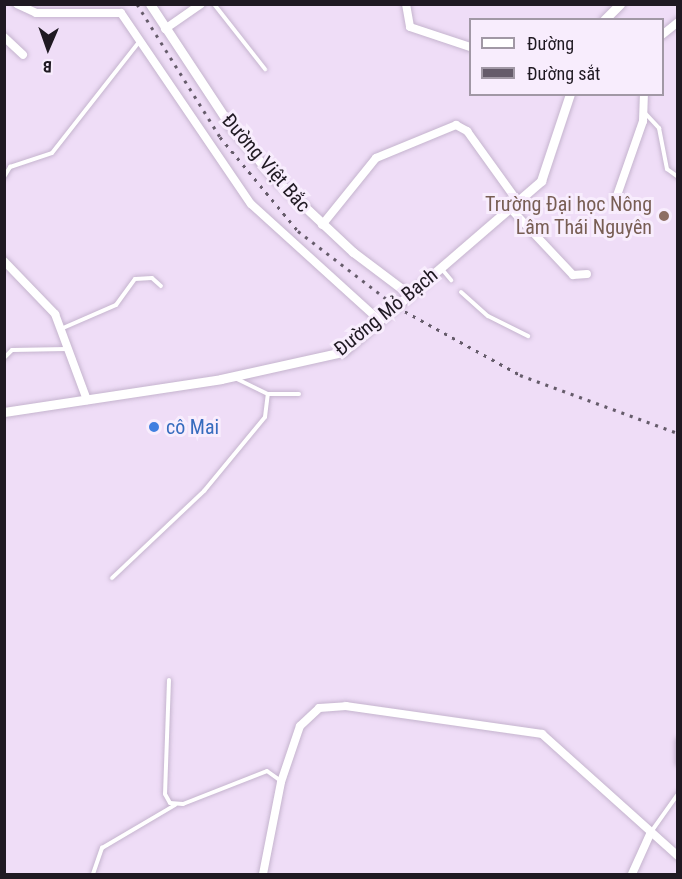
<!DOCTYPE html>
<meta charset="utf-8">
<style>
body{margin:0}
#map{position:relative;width:682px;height:879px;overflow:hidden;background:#efddf7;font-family:"Roboto Condensed",sans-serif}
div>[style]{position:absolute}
.roads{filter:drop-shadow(0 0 2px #c5b4ce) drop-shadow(0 0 2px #c5b4ce)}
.service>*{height:4px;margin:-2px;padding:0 2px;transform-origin:2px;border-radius:2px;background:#fff}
.minor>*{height:8px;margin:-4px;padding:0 4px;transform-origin:4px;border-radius:4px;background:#fff}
.tertiary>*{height:9px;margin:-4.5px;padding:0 4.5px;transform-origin:4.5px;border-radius:4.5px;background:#fff}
.rail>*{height:3px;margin-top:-1.5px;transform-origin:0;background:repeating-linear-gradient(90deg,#655b6a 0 3px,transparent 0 9px)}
.dots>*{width:16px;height:16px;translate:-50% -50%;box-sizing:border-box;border:3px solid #f8edfd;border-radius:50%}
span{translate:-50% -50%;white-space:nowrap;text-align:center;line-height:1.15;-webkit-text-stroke:6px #f8edfd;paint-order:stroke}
.street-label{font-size:20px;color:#1f1922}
.education-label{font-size:20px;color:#785e54}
.right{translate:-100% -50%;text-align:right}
.shop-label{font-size:20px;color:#366cbe}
.left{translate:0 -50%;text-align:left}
.frame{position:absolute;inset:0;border:6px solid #1f1922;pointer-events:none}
.legend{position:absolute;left:469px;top:18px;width:195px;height:78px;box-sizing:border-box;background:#f8edfd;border:2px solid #a198a5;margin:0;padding:8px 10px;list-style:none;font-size:18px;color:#1f1922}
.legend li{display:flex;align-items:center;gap:12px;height:30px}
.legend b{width:30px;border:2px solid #a198a5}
.north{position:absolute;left:18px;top:18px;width:60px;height:60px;-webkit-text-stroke:4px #f8edfd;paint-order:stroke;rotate:182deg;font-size:16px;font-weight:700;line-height:24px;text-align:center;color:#1f1922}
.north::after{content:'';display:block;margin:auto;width:21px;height:27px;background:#1f1922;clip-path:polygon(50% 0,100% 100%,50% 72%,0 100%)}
</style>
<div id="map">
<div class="roads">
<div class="service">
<div style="left:214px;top:4px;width:83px;rotate:51.9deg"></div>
<div style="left:645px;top:113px;width:21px;rotate:47deg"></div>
<div style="left:659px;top:128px;width:42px;rotate:79deg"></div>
<div style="left:667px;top:169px;width:14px;rotate:36deg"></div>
<div style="left:4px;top:177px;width:12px;rotate:-59deg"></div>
<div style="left:10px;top:167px;width:44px;rotate:-18.4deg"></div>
<div style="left:52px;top:153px;width:141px;rotate:-51.9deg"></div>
<div style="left:441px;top:268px;width:16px;rotate:50deg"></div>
<div style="left:461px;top:292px;width:36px;rotate:42deg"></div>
<div style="left:488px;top:316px;width:45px;rotate:26.6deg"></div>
<div style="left:63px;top:328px;width:58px;rotate:-23.5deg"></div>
<div style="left:116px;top:305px;width:32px;rotate:-54deg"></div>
<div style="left:135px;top:279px;width:17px;rotate:-3deg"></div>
<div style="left:152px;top:278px;width:12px;rotate:42deg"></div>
<div style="left:4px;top:358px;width:11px;rotate:-45deg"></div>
<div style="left:12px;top:350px;width:55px;rotate:-1deg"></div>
<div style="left:235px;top:378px;width:37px;rotate:26deg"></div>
<div style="left:268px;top:394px;width:31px"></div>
<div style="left:112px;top:578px;width:127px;rotate:-43.4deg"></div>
<div style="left:204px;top:491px;width:96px;rotate:-50.5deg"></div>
<div style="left:265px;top:417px;width:23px;rotate:-83deg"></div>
<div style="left:169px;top:680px;width:114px;rotate:92deg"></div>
<div style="left:165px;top:794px;width:10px;rotate:61deg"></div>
<div style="left:170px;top:803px;width:13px;rotate:4deg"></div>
<div style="left:183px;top:804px;width:90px;rotate:-21.4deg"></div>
<div style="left:267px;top:771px;width:17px;rotate:36deg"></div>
<div style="left:678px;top:740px;width:24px;rotate:90deg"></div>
<div style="left:651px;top:832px;width:47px;rotate:-54.6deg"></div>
<div style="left:93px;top:874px;width:28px;rotate:-71deg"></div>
<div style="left:102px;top:848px;width:85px;rotate:-30.5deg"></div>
</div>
<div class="minor">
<div style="left:17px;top:4px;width:21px;rotate:25deg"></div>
<div style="left:36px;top:13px;width:85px"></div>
<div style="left:121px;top:13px;width:231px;rotate:55.8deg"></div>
<div style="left:251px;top:204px;width:174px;rotate:42.2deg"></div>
<div style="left:406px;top:4px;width:23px;rotate:80deg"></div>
<div style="left:410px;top:27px;width:63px;rotate:18.4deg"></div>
<div style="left:165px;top:29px;width:44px;rotate:-34.8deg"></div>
<div style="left:662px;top:35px;width:21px;rotate:-39deg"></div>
<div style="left:4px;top:37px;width:26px;rotate:43deg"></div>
<div style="left:614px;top:204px;width:88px;rotate:-70.7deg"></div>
<div style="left:643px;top:121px;width:27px;rotate:-88deg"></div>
<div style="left:510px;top:208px;width:92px;rotate:46.8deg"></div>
<div style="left:573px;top:275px;width:14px;rotate:-4deg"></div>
<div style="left:322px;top:225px;width:86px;rotate:-51.1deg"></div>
<div style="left:376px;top:158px;width:87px;rotate:-22.4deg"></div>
<div style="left:456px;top:125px;width:13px;rotate:29deg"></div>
<div style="left:467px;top:131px;width:87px;rotate:54.3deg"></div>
<div style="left:4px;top:261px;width:74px;rotate:46.1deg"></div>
<div style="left:55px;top:314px;width:92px;rotate:69.6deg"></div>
<div style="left:263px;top:874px;width:94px;rotate:-78.9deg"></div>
<div style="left:281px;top:782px;width:59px;rotate:-71.3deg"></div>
<div style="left:300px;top:726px;width:26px;rotate:-43deg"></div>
<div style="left:319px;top:708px;width:27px;rotate:-4deg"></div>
<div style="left:346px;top:706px;width:198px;rotate:8.1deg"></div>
<div style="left:542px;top:734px;width:183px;rotate:41.9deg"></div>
<div style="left:632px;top:874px;width:46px;rotate:-65.7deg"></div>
</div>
<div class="tertiary">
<div style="left:150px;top:4px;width:147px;rotate:56.6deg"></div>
<div style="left:231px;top:127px;width:65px;rotate:50deg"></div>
<div style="left:273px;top:177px;width:110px;rotate:43.2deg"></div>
<div style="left:353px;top:252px;width:71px;rotate:37deg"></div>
<div style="left:604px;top:20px;width:23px;rotate:-45deg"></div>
<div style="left:4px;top:412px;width:219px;rotate:-8.6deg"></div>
<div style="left:221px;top:379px;width:125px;rotate:-12.5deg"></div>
<div style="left:343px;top:352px;width:262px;rotate:-40.8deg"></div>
<div style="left:541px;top:181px;width:92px;rotate:-71.6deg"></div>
</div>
</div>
<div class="rail">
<div style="left:137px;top:4px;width:157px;rotate:58deg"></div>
<div style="left:220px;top:137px;width:122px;rotate:50.3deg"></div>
<div style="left:298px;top:231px;width:125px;rotate:37.5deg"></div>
<div style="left:397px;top:307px;width:141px;rotate:28.9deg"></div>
<div style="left:520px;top:375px;width:168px;rotate:20.2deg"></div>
</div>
<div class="dots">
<div style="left:664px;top:216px;background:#8d6e63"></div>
<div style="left:154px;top:427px;background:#3f7fe0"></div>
</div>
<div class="street-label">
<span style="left:266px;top:163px;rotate:49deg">Đường Việt Bắc</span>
<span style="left:386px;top:312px;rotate:-39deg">Đường Mỏ Bạch</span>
</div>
<div class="education-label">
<span class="right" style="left:652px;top:216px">Trường Đại học Nông<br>Lâm Thái Nguyên</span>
</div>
<div class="shop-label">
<span class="left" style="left:166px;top:427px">cô Mai</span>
</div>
<div class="frame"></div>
<ul class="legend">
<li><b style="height:8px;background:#fff"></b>Đường</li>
<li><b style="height:8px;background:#655b6a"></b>Đường sắt</li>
</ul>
<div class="north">B</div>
</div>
